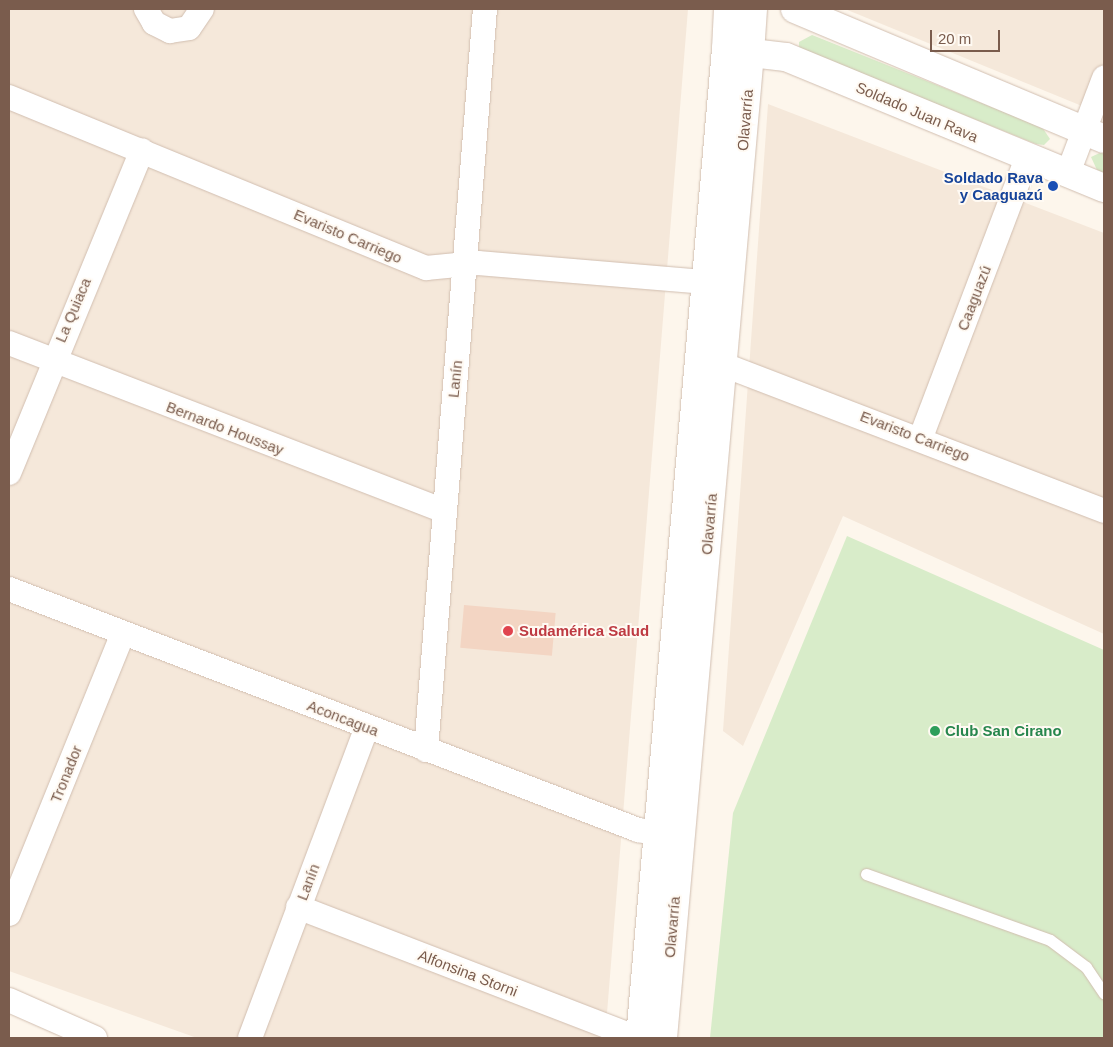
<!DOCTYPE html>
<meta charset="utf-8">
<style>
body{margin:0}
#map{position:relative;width:1113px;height:1047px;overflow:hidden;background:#fdf6ec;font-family:Helvetica,sans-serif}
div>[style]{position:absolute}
.residential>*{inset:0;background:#f5e8da}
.green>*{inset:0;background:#d8ecc9}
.building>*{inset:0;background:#f3d5c3;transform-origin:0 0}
.roads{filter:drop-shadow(0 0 1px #d1beb0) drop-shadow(0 0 1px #d1beb0)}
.service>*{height:11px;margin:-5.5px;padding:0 5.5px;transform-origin:5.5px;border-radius:5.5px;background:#fff}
.minor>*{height:24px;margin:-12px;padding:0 12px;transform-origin:12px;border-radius:12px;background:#fff}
.tertiary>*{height:28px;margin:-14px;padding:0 14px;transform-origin:14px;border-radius:14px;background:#fff}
.secondary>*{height:28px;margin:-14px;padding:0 14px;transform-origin:14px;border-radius:14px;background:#fff}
.dots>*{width:14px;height:14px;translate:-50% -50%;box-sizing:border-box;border:2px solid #fffaf3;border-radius:50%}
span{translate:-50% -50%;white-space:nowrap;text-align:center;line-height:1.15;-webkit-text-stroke:4px #fffaf3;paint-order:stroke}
.street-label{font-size:15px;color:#7a5c4d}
.transit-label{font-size:15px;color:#164399;font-weight:700}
.right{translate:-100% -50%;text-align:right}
.health-label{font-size:15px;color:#be3a42;font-weight:700}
.left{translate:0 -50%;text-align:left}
.leisure-label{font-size:15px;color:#27864d;font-weight:700}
.frame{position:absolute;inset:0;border:10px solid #7a5c4d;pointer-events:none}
.scale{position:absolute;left:930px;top:30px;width:70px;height:22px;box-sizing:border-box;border:2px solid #7a5c4d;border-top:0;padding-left:6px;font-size:15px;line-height:18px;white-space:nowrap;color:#7a5c4d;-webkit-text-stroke:4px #fffaf3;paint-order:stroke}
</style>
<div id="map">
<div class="residential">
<div style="clip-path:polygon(9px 9px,688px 9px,605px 1038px,197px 1038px,9px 971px)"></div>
<div style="clip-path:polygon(845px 9px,1104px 9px,1104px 115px)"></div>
<div style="clip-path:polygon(768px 104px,1104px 233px,1104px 634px,843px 516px,743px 746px,723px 731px)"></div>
</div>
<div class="green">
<div style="clip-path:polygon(812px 35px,1042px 127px,1050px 139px,1044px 145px,1036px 144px,799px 49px,799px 42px)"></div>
<div style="clip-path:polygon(1104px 151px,1104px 173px,1097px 170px,1091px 157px)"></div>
<div style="clip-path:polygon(847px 536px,1104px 650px,1104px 1038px,710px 1038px,733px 813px)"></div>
</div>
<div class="building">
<div style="left:464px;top:605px;width:92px;height:43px;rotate:5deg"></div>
</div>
<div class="roads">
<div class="service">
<div style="left:866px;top:874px;width:195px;rotate:19.7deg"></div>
<div style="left:1050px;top:940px;width:45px;rotate:36.9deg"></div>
<div style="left:1086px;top:967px;width:32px;rotate:56deg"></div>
</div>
<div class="minor">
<div style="left:146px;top:9px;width:16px;rotate:60deg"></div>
<div style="left:154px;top:23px;width:18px;rotate:27deg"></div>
<div style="left:170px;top:31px;width:19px;rotate:-9deg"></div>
<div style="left:189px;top:28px;width:23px;rotate:-56deg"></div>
<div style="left:9px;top:97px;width:451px;rotate:22.3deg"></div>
<div style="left:426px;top:268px;width:52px;rotate:-5.5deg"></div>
<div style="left:478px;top:263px;width:229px;rotate:4.8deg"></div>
<div style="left:1068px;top:173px;width:102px;rotate:-69.2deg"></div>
<div style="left:9px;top:343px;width:464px;rotate:21.1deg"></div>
<div style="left:724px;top:365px;width:407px;rotate:21deg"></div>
<div style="left:921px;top:437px;width:298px;rotate:-69.2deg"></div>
<div style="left:9px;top:473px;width:349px;rotate:-67.6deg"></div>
<div style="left:9px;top:589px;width:674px;rotate:20.96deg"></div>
<div style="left:638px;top:830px;width:39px;rotate:10deg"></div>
<div style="left:426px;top:750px;width:743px;rotate:-85.45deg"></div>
<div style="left:298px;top:907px;width:364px;rotate:21.1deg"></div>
<div style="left:9px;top:914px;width:303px;rotate:-67.9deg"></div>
<div style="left:9px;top:1000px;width:94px;rotate:23.8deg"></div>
<div style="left:250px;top:1038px;width:332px;rotate:-69.4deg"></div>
</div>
<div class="tertiary">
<div style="left:795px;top:9px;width:335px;rotate:22.8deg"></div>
<div style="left:640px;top:1038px;width:992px;rotate:-85.03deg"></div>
<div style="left:726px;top:50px;width:60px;rotate:6.7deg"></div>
<div style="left:786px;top:57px;width:344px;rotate:22.4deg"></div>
<div style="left:663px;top:1038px;width:989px;rotate:-84.95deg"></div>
</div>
<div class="secondary">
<div style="left:726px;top:50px;width:41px;rotate:-87.2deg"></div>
<div style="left:750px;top:53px;width:44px;rotate:-86.1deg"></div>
</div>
</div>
<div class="dots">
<div style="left:1053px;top:186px;background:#1a4fb4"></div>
<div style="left:508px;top:631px;background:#e0444e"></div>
<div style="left:935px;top:731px;background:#2e9e5b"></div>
</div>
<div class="street-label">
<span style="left:917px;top:112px;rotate:23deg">Soldado Juan Rava</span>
<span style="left:745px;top:120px;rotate:-85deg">Olavarría</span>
<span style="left:348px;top:236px;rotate:23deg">Evaristo Carriego</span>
<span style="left:974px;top:298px;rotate:-69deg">Caaguazú</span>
<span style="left:73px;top:310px;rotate:-67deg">La Quiaca</span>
<span style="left:455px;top:379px;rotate:-84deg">Lanín</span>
<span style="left:225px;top:428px;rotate:21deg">Bernardo Houssay</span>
<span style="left:915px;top:436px;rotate:21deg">Evaristo Carriego</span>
<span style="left:709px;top:524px;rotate:-85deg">Olavarría</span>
<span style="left:343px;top:718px;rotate:21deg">Aconcagua</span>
<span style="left:66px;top:774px;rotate:-68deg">Tronador</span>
<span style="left:308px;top:882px;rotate:-69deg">Lanín</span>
<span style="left:672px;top:927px;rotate:-85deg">Olavarría</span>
<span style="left:468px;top:973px;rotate:21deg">Alfonsina Storni</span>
</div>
<div class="transit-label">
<span class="right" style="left:1043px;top:186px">Soldado Rava<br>y Caaguazú</span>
</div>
<div class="health-label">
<span class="left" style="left:519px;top:631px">Sudamérica Salud</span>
</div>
<div class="leisure-label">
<span class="left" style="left:945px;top:731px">Club San Cirano</span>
</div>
<div class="frame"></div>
<div class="scale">20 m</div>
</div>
